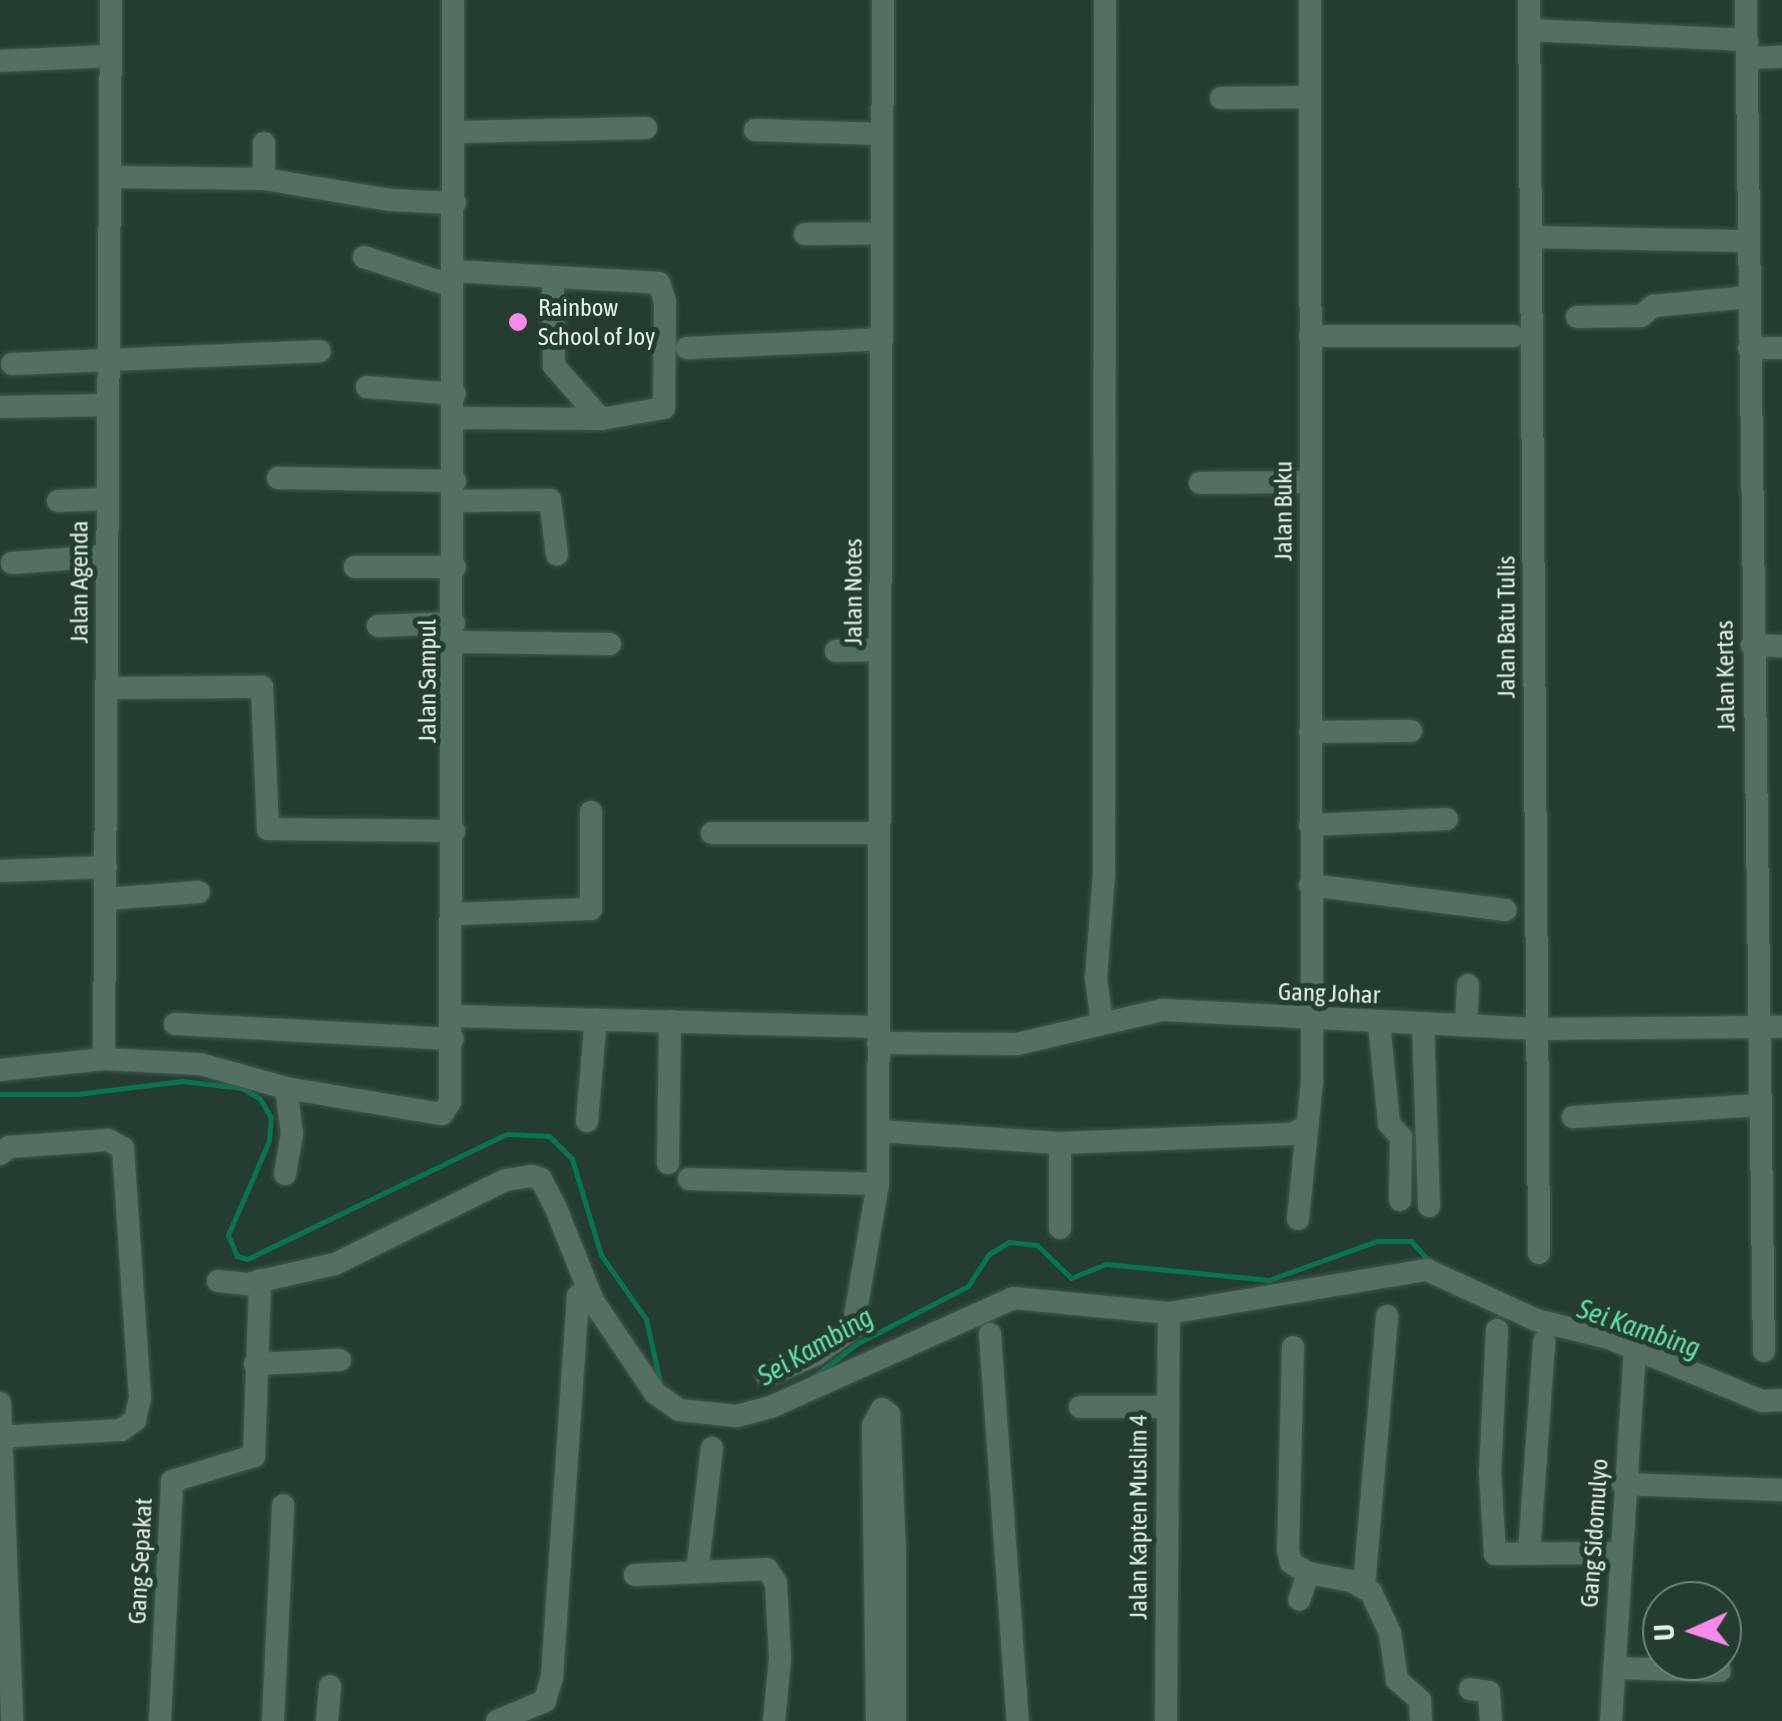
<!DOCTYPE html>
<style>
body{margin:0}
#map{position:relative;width:1782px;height:1721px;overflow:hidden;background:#243d30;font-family:"Asap Condensed",sans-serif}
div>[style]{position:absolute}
.stream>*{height:5px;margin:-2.5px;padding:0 2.5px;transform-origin:2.5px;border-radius:2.5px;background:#08754e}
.roads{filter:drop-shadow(0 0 2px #43594e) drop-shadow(0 0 2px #43594e)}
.minor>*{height:22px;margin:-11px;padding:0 11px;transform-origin:11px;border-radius:11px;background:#557062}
.dots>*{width:28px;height:28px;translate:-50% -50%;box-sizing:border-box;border:5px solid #243d30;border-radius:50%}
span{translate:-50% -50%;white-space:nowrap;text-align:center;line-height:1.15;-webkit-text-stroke:10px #243d30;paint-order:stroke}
.poi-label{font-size:25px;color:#e2f1e8}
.left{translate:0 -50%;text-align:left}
.street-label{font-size:25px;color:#e2f1e8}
.water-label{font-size:28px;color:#62dea6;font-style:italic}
.north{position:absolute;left:1642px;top:1581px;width:100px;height:100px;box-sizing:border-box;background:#243d30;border:2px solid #70857a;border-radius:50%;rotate:267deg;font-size:28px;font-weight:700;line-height:40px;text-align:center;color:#e2f1e8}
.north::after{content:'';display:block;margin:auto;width:35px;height:45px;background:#f888ea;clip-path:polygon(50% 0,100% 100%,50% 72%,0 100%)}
</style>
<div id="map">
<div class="stream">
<div style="left:0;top:1094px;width:77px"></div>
<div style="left:77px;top:1094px;width:106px;rotate:-7.1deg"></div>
<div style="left:182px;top:1081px;width:60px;rotate:6.7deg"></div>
<div style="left:242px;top:1088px;width:21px;rotate:31deg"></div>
<div style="left:260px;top:1099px;width:21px;rotate:59deg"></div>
<div style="left:271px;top:1117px;width:24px;rotate:95deg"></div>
<div style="left:269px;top:1141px;width:103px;rotate:113.6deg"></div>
<div style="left:228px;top:1235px;width:23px;rotate:67deg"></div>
<div style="left:237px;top:1256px;width:10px;rotate:17deg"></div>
<div style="left:247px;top:1259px;width:288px;rotate:-25.7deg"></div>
<div style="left:507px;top:1134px;width:42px;rotate:2.7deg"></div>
<div style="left:549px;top:1136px;width:33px;rotate:45deg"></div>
<div style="left:572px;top:1159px;width:100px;rotate:73.2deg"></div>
<div style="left:601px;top:1255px;width:78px;rotate:54.9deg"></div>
<div style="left:646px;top:1319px;width:65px;rotate:77.5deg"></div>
<div style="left:813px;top:1377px;width:56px;rotate:-37.1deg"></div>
<div style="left:858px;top:1343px;width:124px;rotate:-27.4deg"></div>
<div style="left:968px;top:1286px;width:38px;rotate:-57deg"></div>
<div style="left:989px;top:1254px;width:23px;rotate:-31deg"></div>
<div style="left:1009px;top:1242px;width:28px;rotate:6deg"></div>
<div style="left:1037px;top:1245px;width:47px;rotate:44.1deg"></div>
<div style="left:1071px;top:1278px;width:38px;rotate:-22deg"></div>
<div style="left:1106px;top:1264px;width:164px;rotate:5.6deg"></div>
<div style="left:1269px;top:1280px;width:115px;rotate:-19.9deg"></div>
<div style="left:1377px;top:1241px;width:34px"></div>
<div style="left:1411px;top:1241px;width:31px;rotate:48deg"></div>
</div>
<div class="roads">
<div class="minor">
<div style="left:1529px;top:0;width:1253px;rotate:89.54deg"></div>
<div style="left:1746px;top:0;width:1351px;rotate:89.24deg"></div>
<div style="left:1529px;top:30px;width:218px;rotate:2.6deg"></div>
<div style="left:1747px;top:58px;width:35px;rotate:-2deg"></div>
<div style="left:0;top:61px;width:110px;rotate:-2.6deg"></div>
<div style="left:1221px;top:98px;width:89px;rotate:-0.6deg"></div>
<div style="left:755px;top:130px;width:127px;rotate:1.8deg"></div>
<div style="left:454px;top:132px;width:192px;rotate:-1.2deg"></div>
<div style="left:264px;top:143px;width:36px;rotate:90deg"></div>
<div style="left:110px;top:177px;width:154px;rotate:0.7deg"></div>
<div style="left:264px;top:179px;width:127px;rotate:9.5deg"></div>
<div style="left:389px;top:200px;width:66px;rotate:2.6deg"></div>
<div style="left:805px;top:234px;width:77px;rotate:-0.7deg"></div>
<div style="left:1531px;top:237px;width:217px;rotate:1.1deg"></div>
<div style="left:364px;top:257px;width:93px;rotate:18.2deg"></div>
<div style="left:453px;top:271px;width:206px;rotate:3.3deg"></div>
<div style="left:659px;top:283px;width:20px;rotate:72deg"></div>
<div style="left:665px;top:302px;width:106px;rotate:90.5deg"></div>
<div style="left:664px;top:408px;width:64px;rotate:170.1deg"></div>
<div style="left:601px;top:419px;width:146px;rotate:-179.6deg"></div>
<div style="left:553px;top:277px;width:89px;rotate:89.4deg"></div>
<div style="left:554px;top:366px;width:71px;rotate:48.4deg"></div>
<div style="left:1577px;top:317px;width:64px;rotate:-0.9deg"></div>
<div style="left:1641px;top:316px;width:16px;rotate:-40deg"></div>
<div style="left:1653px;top:306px;width:96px;rotate:-5.4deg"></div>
<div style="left:1310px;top:336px;width:203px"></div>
<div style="left:687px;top:348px;width:195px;rotate:-2.6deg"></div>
<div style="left:1749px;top:348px;width:33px"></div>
<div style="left:12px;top:364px;width:308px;rotate:-2.4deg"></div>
<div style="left:367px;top:387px;width:88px;rotate:4.5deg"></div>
<div style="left:0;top:407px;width:108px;rotate:-1.1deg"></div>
<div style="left:278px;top:478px;width:177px;rotate:1deg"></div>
<div style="left:1200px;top:483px;width:110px;rotate:-0.5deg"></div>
<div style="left:58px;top:501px;width:49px;rotate:-2.3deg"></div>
<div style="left:455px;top:501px;width:95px;rotate:-0.6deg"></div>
<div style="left:550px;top:500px;width:55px;rotate:82.7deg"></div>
<div style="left:12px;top:563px;width:94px;rotate:-4.3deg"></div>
<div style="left:355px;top:567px;width:100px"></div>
<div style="left:378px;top:626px;width:76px;rotate:-2.3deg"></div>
<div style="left:454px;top:642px;width:156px;rotate:0.7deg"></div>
<div style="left:1752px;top:645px;width:30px;rotate:2deg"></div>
<div style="left:836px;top:651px;width:44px;rotate:-1.3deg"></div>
<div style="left:107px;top:688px;width:155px;rotate:-0.4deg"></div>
<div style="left:262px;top:687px;width:142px;rotate:87.6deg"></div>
<div style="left:268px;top:829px;width:186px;rotate:0.6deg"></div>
<div style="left:1310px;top:732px;width:101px;rotate:-0.6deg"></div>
<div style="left:1310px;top:825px;width:137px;rotate:-2.5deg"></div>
<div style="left:712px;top:833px;width:167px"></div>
<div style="left:0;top:871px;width:106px;rotate:-2.2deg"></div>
<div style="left:1310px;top:885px;width:197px;rotate:7.3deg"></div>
<div style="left:105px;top:899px;width:94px;rotate:-4.3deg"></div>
<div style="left:452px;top:914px;width:139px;rotate:-2.1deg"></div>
<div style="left:591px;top:909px;width:97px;rotate:-90deg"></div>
<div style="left:454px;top:1016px;width:425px;rotate:1.5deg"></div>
<div style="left:1102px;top:1023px;width:45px;rotate:-97.6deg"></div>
<div style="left:1096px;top:978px;width:105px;rotate:-85.6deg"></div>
<div style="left:1104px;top:873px;width:873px;rotate:-89.93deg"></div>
<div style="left:1379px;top:1023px;width:101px;rotate:84.3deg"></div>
<div style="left:1389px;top:1124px;width:18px;rotate:47deg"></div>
<div style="left:1401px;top:1137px;width:63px;rotate:90.9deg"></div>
<div style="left:1423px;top:1023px;width:183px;rotate:88.1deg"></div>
<div style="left:175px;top:1024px;width:278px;rotate:3.1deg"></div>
<div style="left:1466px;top:1025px;width:40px;rotate:-87.1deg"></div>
<div style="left:878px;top:1043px;width:139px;rotate:0.4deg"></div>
<div style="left:1017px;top:1044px;width:149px;rotate:-13.2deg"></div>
<div style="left:1162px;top:1010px;width:374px;rotate:2.9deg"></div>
<div style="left:1536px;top:1029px;width:246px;rotate:-0.5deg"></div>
<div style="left:104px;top:1059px;width:1059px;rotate:-89.62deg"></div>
<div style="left:0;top:1070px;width:105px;rotate:-6deg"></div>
<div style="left:104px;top:1059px;width:96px;rotate:3deg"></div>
<div style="left:200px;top:1064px;width:89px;rotate:15.6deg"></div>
<div style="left:1573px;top:1117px;width:184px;rotate:-3.7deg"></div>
<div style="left:587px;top:1121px;width:102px;rotate:-85deg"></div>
<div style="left:878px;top:1131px;width:182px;rotate:3.8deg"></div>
<div style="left:1060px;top:1143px;width:232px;rotate:-2.2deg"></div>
<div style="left:1292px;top:1134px;width:13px;rotate:-27deg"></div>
<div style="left:1060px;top:1143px;width:85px;rotate:90deg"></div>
<div style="left:0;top:1154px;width:11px;rotate:-38deg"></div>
<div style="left:9px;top:1147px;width:99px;rotate:-4deg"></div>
<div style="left:108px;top:1140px;width:17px;rotate:28deg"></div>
<div style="left:123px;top:1148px;width:251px;rotate:86.1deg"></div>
<div style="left:140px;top:1398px;width:23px;rotate:103deg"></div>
<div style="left:135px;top:1420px;width:17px;rotate:144deg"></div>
<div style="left:121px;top:1430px;width:121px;rotate:176.7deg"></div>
<div style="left:668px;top:1163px;width:142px;rotate:-89.2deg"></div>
<div style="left:285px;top:1174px;width:41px;rotate:-80.1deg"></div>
<div style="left:292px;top:1134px;width:46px;rotate:-97.4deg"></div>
<div style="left:286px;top:1088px;width:158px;rotate:9.5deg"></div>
<div style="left:442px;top:1114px;width:14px;rotate:-56deg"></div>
<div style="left:450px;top:1102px;width:1102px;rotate:-89.84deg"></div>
<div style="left:689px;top:1179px;width:189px;rotate:1.5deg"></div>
<div style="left:1298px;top:1219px;width:139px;rotate:-84.2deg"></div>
<div style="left:1312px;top:1081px;width:1081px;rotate:-90.11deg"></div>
<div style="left:218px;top:1281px;width:29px;rotate:6deg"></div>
<div style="left:247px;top:1284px;width:90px;rotate:-12.8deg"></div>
<div style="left:335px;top:1264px;width:191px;rotate:-26.2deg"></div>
<div style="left:506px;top:1180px;width:26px;rotate:-9deg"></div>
<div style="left:532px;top:1176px;width:9px;rotate:18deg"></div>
<div style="left:541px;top:1179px;width:30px;rotate:63deg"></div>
<div style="left:555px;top:1206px;width:102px;rotate:68.2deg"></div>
<div style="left:593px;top:1301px;width:111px;rotate:56deg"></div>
<div style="left:655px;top:1393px;width:29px;rotate:35deg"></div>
<div style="left:679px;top:1410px;width:58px;rotate:5.9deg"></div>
<div style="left:737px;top:1416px;width:35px;rotate:-15deg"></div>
<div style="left:771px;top:1407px;width:265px;rotate:-24.2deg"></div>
<div style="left:1013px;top:1298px;width:157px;rotate:5.5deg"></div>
<div style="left:1169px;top:1313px;width:262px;rotate:-9.5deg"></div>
<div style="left:1427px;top:1270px;width:120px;rotate:24.6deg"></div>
<div style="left:1536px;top:1320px;width:75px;rotate:13.9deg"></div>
<div style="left:1609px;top:1338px;width:165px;rotate:22.4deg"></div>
<div style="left:1762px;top:1401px;width:20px;rotate:-3deg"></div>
<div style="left:1497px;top:1330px;width:142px;rotate:92.8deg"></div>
<div style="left:1490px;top:1472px;width:82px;rotate:86.5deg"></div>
<div style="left:1495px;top:1554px;width:124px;rotate:-0.5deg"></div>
<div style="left:990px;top:1334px;width:388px;rotate:85.9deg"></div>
<div style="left:1293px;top:1347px;width:203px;rotate:91.4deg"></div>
<div style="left:1288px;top:1550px;width:13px;rotate:77deg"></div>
<div style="left:1291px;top:1563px;width:20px;rotate:30deg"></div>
<div style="left:1308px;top:1573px;width:28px;rotate:108deg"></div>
<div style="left:255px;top:1364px;width:85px;rotate:-2.7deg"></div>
<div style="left:767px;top:1376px;width:55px;rotate:-23.7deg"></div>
<div style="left:817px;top:1354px;width:44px;rotate:-35.8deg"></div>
<div style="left:853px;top:1328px;width:146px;rotate:-80.2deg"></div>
<div style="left:878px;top:1184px;width:1184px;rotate:-89.76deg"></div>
<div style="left:0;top:1403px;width:318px;rotate:87.8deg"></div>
<div style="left:1080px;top:1407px;width:85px"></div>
<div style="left:1623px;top:1484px;width:159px;rotate:2.2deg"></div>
<div style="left:1529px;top:1553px;width:212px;rotate:-85.9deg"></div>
<div style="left:697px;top:1572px;width:125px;rotate:-83.1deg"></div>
<div style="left:1308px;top:1573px;width:44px;rotate:10.5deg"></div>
<div style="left:1351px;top:1581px;width:23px;rotate:29deg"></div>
<div style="left:1371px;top:1592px;width:45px;rotate:65.1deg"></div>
<div style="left:1390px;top:1633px;width:48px;rotate:81.5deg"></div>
<div style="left:1397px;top:1680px;width:30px;rotate:41deg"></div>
<div style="left:1420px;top:1700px;width:21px;rotate:87deg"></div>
<div style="left:635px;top:1575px;width:132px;rotate:-2.6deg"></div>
<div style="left:767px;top:1569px;width:17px;rotate:57deg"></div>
<div style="left:776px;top:1583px;width:75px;rotate:86.9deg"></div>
<div style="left:780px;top:1658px;width:63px;rotate:95.4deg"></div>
<div style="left:1364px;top:1586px;width:271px;rotate:-85.1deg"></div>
<div style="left:1614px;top:1668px;width:106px;rotate:1.6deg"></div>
<div style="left:1470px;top:1689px;width:19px;rotate:9deg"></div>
<div style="left:1489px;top:1692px;width:29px;rotate:86deg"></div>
<div style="left:160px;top:1721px;width:240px;rotate:-87.1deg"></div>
<div style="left:172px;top:1481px;width:86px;rotate:-17deg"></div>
<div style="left:254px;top:1456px;width:176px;rotate:-88deg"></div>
<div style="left:273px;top:1721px;width:216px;rotate:-87.3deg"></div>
<div style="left:327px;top:1721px;width:35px;rotate:-85deg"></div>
<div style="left:497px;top:1721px;width:52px;rotate:-22.6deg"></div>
<div style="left:545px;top:1701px;width:25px;rotate:-74deg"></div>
<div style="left:552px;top:1677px;width:382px;rotate:-86.1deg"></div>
<div style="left:877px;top:1721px;width:295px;rotate:-90.8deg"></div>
<div style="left:873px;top:1426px;width:19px;rotate:-62deg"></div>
<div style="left:882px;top:1409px;width:9px;rotate:36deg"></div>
<div style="left:889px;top:1414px;width:138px;rotate:87.5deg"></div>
<div style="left:895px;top:1552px;width:169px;rotate:90deg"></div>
<div style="left:1166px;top:1721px;width:408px;rotate:-89.6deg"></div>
<div style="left:1611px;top:1721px;width:374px;rotate:-86.3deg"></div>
</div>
</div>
<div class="dots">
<div style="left:518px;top:322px;background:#f888ea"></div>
</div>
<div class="poi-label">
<span class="left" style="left:538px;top:322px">Rainbow<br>School of Joy</span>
</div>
<div class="street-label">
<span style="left:1283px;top:511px;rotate:-90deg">Jalan Buku</span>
<span style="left:79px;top:582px;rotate:-90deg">Jalan Agenda</span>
<span style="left:853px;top:592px;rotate:-90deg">Jalan Notes</span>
<span style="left:1506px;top:627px;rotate:-90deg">Jalan Batu Tulis</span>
<span style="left:1725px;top:676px;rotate:-91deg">Jalan Kertas</span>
<span style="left:427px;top:681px;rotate:-90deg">Jalan Sampul</span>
<span style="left:1329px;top:993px;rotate:2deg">Gang Johar</span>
<span style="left:1138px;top:1517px;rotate:-90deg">Jalan Kapten Muslim 4</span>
<span style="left:1594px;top:1533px;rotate:-86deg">Gang Sidomulyo</span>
<span style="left:140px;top:1561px;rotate:-87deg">Gang Sepakat</span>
</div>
<div class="water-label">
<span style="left:1639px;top:1328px;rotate:19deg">Sei Kambing</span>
<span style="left:815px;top:1346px;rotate:-30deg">Sei Kambing</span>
</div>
<div class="north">U</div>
</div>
